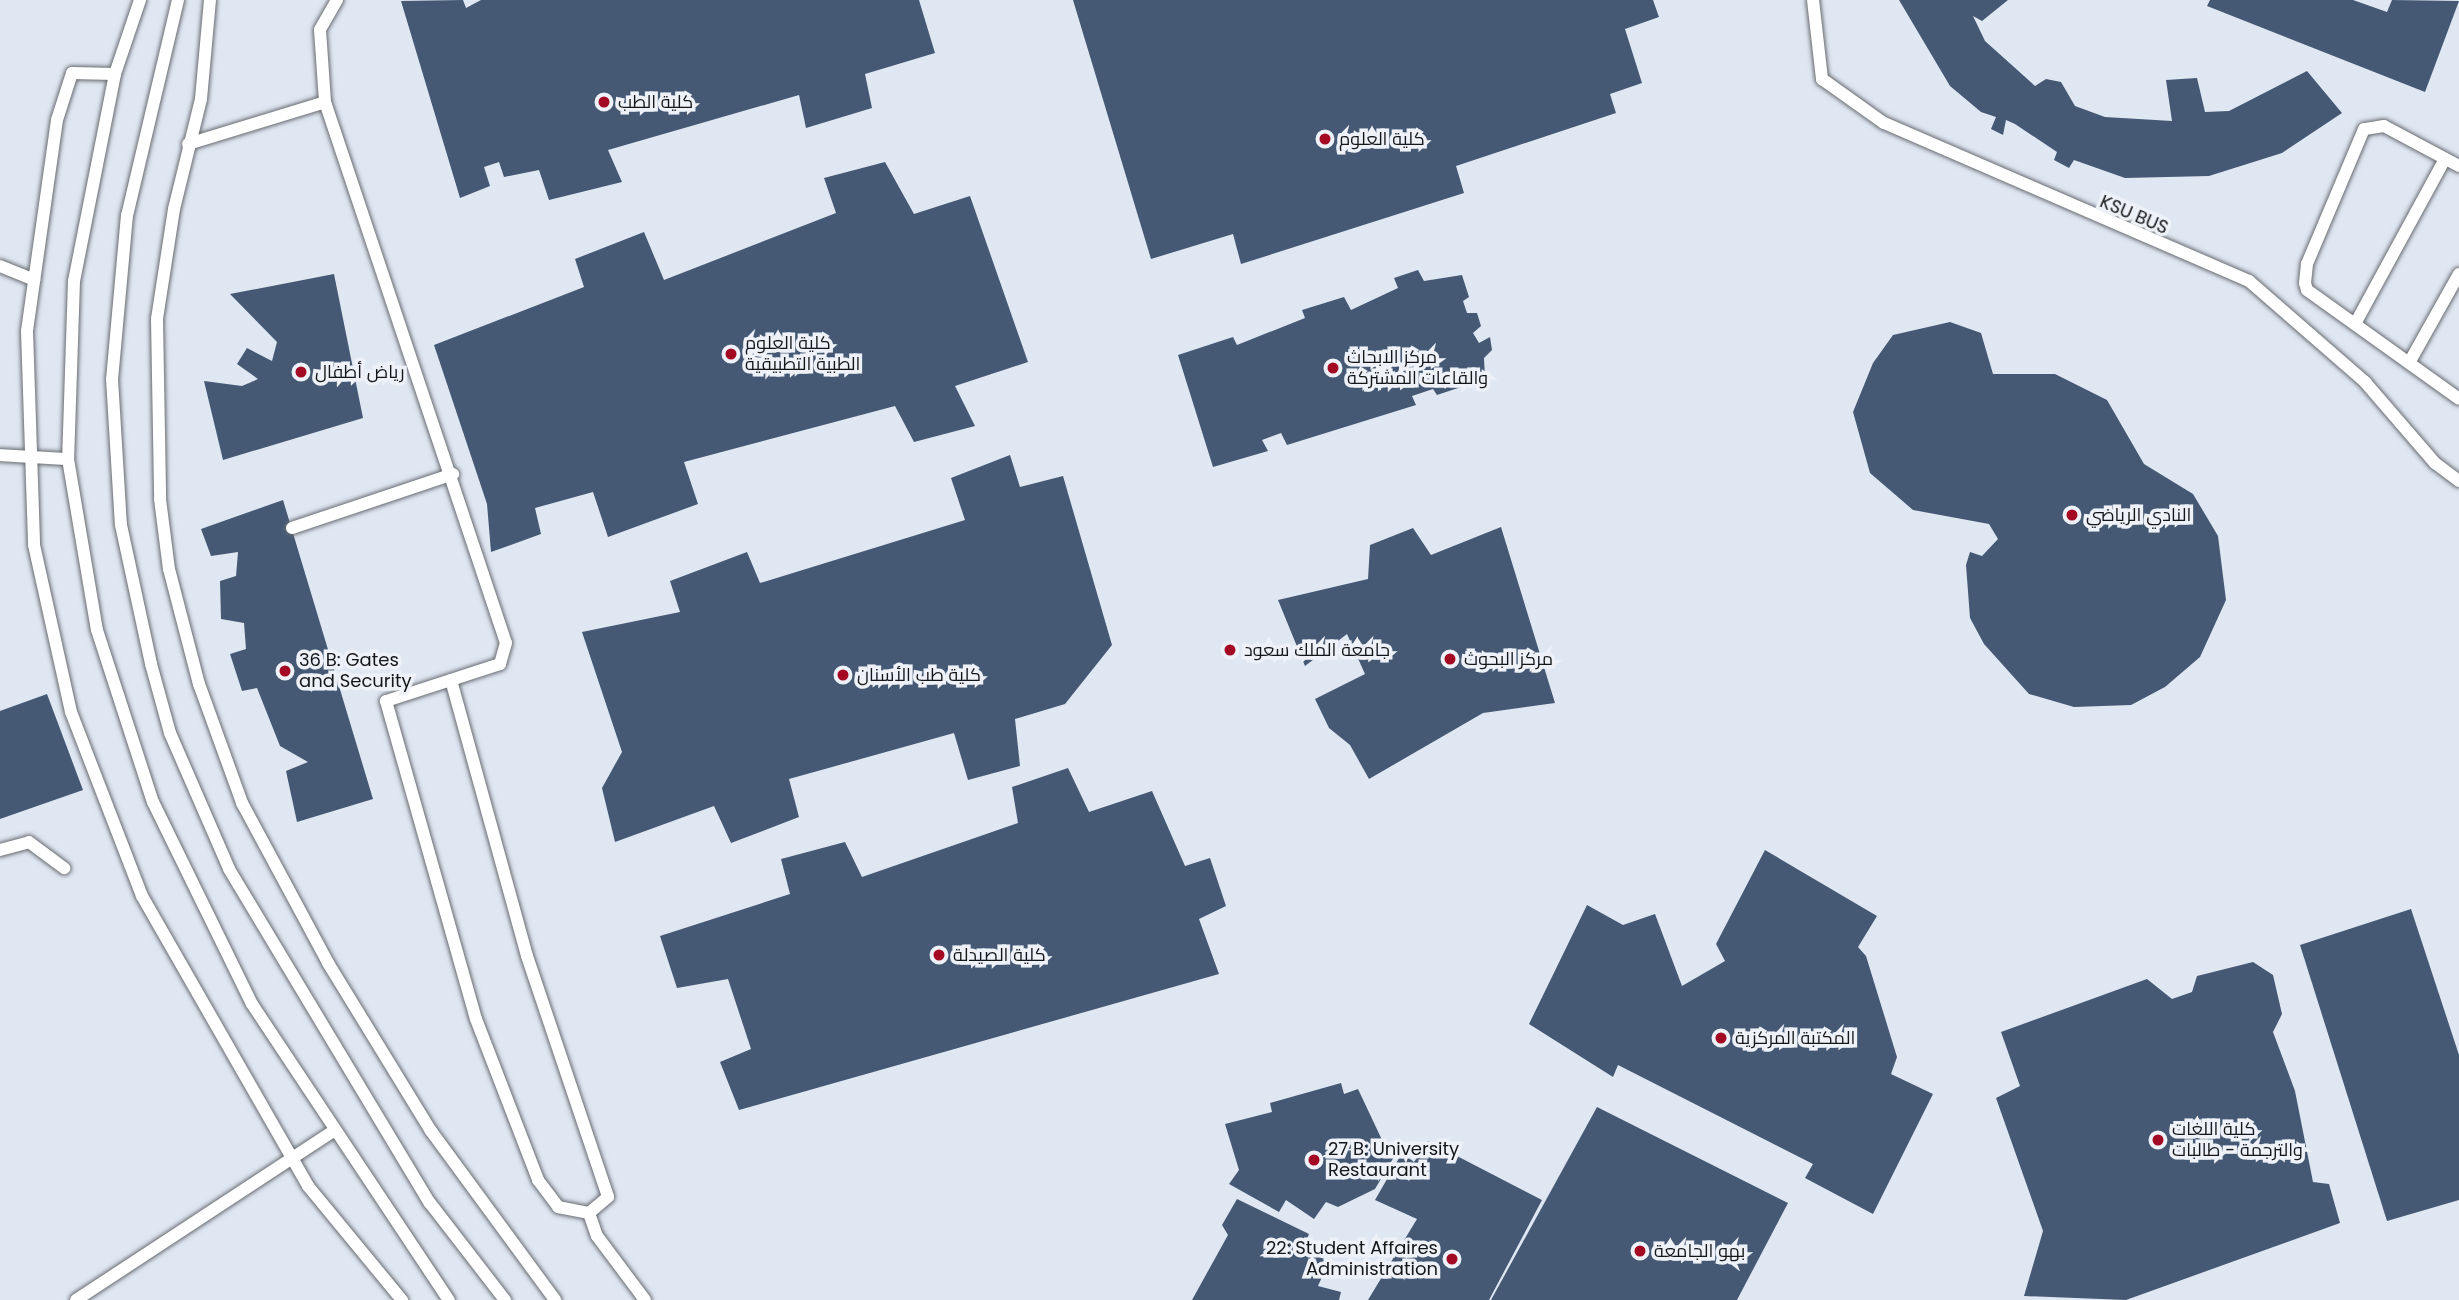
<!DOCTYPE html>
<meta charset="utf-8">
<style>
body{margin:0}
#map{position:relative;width:2459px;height:1300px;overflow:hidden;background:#eef2f8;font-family:Poppins,Cairo,sans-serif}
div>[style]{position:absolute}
.built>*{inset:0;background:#dfe7f3;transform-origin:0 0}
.building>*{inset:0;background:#455974}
.roads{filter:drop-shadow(0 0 2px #686b70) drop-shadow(0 0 2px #686b70)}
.lane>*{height:12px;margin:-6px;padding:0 6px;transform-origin:6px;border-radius:6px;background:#fff}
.dots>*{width:19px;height:19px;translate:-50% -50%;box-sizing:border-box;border:4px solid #eef2f8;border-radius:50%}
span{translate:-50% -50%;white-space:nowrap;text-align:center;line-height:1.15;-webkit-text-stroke:7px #eef2f8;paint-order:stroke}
.poi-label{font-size:18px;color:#151618}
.left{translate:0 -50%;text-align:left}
.right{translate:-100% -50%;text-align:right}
.street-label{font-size:18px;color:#151618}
</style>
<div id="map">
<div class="built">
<div style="left:0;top:0;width:2459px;height:1300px"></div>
</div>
<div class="building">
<div style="clip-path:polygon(463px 0,466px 8px,481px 0,919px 0,935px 53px,865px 74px,872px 108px,806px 128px,799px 95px,608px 150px,622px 182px,549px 200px,539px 170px,504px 177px,499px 162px,484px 167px,490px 186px,460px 198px,401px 1px)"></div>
<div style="clip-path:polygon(1073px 0,1653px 0,1659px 17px,1625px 29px,1642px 83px,1610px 94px,1616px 113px,1456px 166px,1464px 193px,1241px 264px,1233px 234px,1151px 259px)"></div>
<div style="clip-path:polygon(1899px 0,2008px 0,1982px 21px,1973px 16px,1985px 41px,2035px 86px,2046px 79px,2061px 82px,2075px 106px,2105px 117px,2172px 121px,2166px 80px,2197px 78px,2205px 112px,2229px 111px,2307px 71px,2342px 113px,2282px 153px,2209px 176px,2125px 178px,2074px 160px,2069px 168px,2054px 160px,2057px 152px,2015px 124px,2006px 120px,2003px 135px,1991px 129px,1996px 117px,1981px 112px,1950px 86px)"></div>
<div style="clip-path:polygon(2210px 0,2353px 0,2387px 12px,2392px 0,2459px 1px,2425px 92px,2207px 6px)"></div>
<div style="clip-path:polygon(885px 162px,914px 214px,970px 196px,1028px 362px,955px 386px,975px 426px,914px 442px,895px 406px,684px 462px,698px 504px,608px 537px,593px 492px,535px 508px,541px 534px,491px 552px,487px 504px,434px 345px,584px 287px,575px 259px,644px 232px,664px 280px,836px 213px,824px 178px)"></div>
<div style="clip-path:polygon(1418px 270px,1424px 281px,1462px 275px,1469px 297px,1463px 301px,1467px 313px,1477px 313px,1481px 326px,1473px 333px,1479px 343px,1490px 337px,1492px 350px,1484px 358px,1485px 379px,1437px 395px,1433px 389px,1412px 396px,1416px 405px,1287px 445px,1281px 433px,1262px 440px,1268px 451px,1213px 467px,1178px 355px,1233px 337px,1237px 345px,1305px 318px,1302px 310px,1344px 297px,1351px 310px,1398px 288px,1394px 278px)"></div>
<div style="clip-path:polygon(334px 274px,363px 418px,223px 460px,204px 381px,242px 386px,258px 379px,237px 364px,247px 348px,272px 361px,277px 342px,230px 294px)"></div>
<div style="clip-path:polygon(1950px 322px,1981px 333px,1993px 374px,2055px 374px,2107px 400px,2144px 464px,2193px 494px,2218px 536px,2226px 600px,2200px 657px,2165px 687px,2131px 705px,2074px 707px,2029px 694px,1984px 644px,1970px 618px,1966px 565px,1970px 552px,1982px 556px,1998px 539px,1989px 524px,1913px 510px,1870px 473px,1853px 412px,1873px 363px,1893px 335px)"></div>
<div style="clip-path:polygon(1010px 455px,1020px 487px,1063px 476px,1112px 645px,1065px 704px,1015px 719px,1020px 766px,968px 780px,954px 733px,789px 779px,799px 817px,731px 843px,714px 806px,615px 842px,602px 788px,622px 752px,582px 632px,680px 612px,670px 581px,747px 552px,760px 583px,965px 520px,951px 478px)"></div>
<div style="clip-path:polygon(283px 500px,373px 799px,297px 822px,286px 771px,308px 762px,280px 746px,257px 688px,242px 691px,230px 654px,246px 649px,244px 623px,221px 619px,220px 581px,236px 576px,238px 552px,211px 556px,201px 529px)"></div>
<div style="clip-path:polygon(1501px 527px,1555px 703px,1483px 713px,1369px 779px,1350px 745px,1329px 728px,1315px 699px,1365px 674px,1347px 634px,1305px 666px,1278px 600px,1368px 579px,1370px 545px,1413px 528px,1431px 555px)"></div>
<div style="clip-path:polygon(47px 694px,83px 790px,0 819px,0 711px)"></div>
<div style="clip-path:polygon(1068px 768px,1089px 812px,1152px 791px,1185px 866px,1210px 858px,1226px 906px,1199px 919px,1219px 974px,739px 1110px,720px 1062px,751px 1049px,728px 979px,677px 988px,660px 936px,790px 894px,781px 859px,845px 842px,862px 877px,1018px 823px,1012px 787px)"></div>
<div style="clip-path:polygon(1765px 850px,1877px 916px,1858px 947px,1866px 956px,1897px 1057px,1891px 1074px,1933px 1094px,1873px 1214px,1805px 1178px,1813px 1164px,1618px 1065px,1613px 1077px,1529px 1024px,1587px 905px,1623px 925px,1655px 914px,1682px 986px,1725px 961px,1716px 944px)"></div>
<div style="clip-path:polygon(2411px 909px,2459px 1055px,2459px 1200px,2387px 1221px,2300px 945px)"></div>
<div style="clip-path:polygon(2253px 962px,2273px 975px,2282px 1014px,2273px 1032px,2295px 1091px,2313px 1182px,2329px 1184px,2340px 1223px,2126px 1300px,2024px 1296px,2043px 1231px,1996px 1098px,2020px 1086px,2001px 1032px,2147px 979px,2172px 999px,2192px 992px,2197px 976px)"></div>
<div style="clip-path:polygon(1341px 1083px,1344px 1094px,1358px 1089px,1383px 1142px,1398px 1150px,1375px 1189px,1338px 1207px,1326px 1202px,1314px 1219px,1286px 1200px,1279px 1212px,1229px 1184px,1239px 1170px,1225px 1124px,1272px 1112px,1270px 1103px)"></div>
<div style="clip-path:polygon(1597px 1107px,1788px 1203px,1737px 1300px,1491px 1300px)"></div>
<div style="clip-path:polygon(1428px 1141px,1542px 1200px,1489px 1300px,1368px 1300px,1417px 1219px,1375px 1200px,1402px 1153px,1414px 1162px)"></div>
<div style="clip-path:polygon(1237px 1199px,1309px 1234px,1302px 1250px,1329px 1261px,1318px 1286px,1341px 1292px,1339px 1300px,1192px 1300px,1228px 1235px,1222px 1225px)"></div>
</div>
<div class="roads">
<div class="lane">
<div style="left:140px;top:0;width:78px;rotate:108.7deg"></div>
<div style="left:115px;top:74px;width:211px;rotate:101.2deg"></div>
<div style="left:74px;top:281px;width:178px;rotate:91.9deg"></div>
<div style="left:68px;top:459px;width:173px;rotate:80.4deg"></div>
<div style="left:97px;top:630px;width:181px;rotate:72deg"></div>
<div style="left:153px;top:802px;width:225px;rotate:63.9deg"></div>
<div style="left:252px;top:1004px;width:356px;rotate:56.4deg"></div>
<div style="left:178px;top:0;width:221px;rotate:103.3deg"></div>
<div style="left:127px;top:215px;width:165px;rotate:95.2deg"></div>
<div style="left:112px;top:379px;width:146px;rotate:86.5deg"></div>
<div style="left:121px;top:525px;width:142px;rotate:77.8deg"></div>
<div style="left:151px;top:664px;width:72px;rotate:74.6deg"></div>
<div style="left:170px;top:733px;width:148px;rotate:66.5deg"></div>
<div style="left:229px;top:869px;width:390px;rotate:59deg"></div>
<div style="left:430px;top:1203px;width:123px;rotate:52.3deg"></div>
<div style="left:210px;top:0;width:99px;rotate:95.2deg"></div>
<div style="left:201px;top:99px;width:113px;rotate:103.8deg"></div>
<div style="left:174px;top:209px;width:111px;rotate:98.8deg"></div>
<div style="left:157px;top:319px;width:180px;rotate:89deg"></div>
<div style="left:160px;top:499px;width:71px;rotate:82.7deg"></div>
<div style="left:169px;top:569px;width:119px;rotate:75.4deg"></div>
<div style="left:199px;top:684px;width:127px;rotate:70.1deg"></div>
<div style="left:242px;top:803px;width:182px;rotate:61.7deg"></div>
<div style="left:328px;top:963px;width:197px;rotate:58.5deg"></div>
<div style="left:431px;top:1131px;width:210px;rotate:53.7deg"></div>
<div style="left:337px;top:0;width:34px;rotate:120deg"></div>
<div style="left:320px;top:30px;width:72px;rotate:86deg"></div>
<div style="left:325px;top:102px;width:570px;rotate:71.5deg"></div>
<div style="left:506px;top:643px;width:22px;rotate:106deg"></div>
<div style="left:500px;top:664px;width:120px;rotate:162deg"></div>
<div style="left:386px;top:701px;width:330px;rotate:74.2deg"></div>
<div style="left:476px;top:1019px;width:173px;rotate:68.9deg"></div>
<div style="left:538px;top:1180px;width:34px;rotate:53deg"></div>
<div style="left:558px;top:1207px;width:32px;rotate:11deg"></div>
<div style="left:1813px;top:0;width:80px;rotate:83.5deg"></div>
<div style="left:1822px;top:79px;width:76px;rotate:35.4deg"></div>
<div style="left:1884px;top:123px;width:398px;rotate:23.4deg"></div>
<div style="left:2249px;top:281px;width:154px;rotate:41deg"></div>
<div style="left:2365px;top:382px;width:107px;rotate:49.2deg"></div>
<div style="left:2435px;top:463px;width:30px;rotate:37deg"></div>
<div style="left:115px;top:74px;width:43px;rotate:-178.7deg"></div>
<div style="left:72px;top:73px;width:49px;rotate:107.7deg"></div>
<div style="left:57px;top:120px;width:213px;rotate:98.1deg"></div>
<div style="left:27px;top:331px;width:214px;rotate:88.1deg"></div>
<div style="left:34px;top:545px;width:171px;rotate:77.5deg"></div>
<div style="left:71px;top:712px;width:197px;rotate:68.9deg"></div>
<div style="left:142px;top:896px;width:334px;rotate:60.2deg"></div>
<div style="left:308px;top:1186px;width:148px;rotate:50.5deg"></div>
<div style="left:188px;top:144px;width:143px;rotate:-17deg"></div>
<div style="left:2459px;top:166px;width:85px;rotate:-151.9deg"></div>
<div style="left:2384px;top:126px;width:20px;rotate:171deg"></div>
<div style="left:2364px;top:129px;width:147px;rotate:112.9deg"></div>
<div style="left:2307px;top:264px;width:19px;rotate:96deg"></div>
<div style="left:2305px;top:283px;width:7px;rotate:74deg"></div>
<div style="left:2307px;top:290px;width:187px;rotate:35.6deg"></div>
<div style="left:0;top:266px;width:37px;rotate:22deg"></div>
<div style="left:2355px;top:324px;width:188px;rotate:-61.4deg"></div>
<div style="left:2409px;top:363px;width:102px;rotate:-60.7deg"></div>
<div style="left:0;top:455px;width:68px;rotate:3.4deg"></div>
<div style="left:292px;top:528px;width:170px;rotate:-18.5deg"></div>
<div style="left:451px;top:680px;width:286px;rotate:74.6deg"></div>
<div style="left:527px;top:956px;width:254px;rotate:71.4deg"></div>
<div style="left:608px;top:1197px;width:25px;rotate:140deg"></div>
<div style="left:0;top:850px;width:30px;rotate:-15deg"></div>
<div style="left:29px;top:842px;width:44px;rotate:36.6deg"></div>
<div style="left:589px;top:1213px;width:24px;rotate:71deg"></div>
<div style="left:597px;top:1236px;width:80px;rotate:53.1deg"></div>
<div style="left:76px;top:1300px;width:308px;rotate:-33.3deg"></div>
</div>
</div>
<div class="dots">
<div style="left:604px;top:102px;background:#a40923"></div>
<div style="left:1325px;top:139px;background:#a40923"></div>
<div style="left:731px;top:354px;background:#a40923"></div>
<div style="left:1333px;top:368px;background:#a40923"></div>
<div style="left:301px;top:372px;background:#a40923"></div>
<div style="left:2072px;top:515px;background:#a40923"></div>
<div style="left:1230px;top:650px;background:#a40923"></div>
<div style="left:1450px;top:659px;background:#a40923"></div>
<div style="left:285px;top:671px;background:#a40923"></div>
<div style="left:843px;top:675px;background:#a40923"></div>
<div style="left:939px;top:955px;background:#a40923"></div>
<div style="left:1721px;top:1038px;background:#a40923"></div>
<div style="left:2158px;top:1140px;background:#a40923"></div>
<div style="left:1314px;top:1160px;background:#a40923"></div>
<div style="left:1640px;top:1251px;background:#a40923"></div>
<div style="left:1452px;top:1259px;background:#a40923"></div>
</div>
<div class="poi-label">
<span class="left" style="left:618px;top:102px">كلية الطب</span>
<span class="left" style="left:1339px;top:139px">كلية العلوم</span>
<span class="left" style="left:745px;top:354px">كلية العلوم<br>الطبية التطبيقية</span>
<span class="left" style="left:1347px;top:368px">مركز الابحاث<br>والقاعات المشتركة</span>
<span class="left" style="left:315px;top:372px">رياض أطفال</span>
<span class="left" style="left:2086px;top:515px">النادي الرياضي</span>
<span class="left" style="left:1244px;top:650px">جامعة الملك سعود</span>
<span class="left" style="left:1464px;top:659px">مركز البحوث</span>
<span class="left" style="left:299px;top:671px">36 B: Gates<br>and Security</span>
<span class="left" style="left:857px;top:675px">كلية طب الأسنان</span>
<span class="left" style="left:953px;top:955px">كلية الصيدلة</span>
<span class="left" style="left:1735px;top:1038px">المكتبة المركزية</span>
<span class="left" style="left:2172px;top:1140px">كلية اللغات<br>والترجمة - طالبات</span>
<span class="left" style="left:1328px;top:1160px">27 B: University<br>Restaurant</span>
<span class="right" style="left:1438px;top:1259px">22: Student Affaires<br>Administration</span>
<span class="left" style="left:1654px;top:1251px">بهو الجامعة</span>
</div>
<div class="street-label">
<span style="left:2134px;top:215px;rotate:23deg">KSU BUS</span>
</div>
</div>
